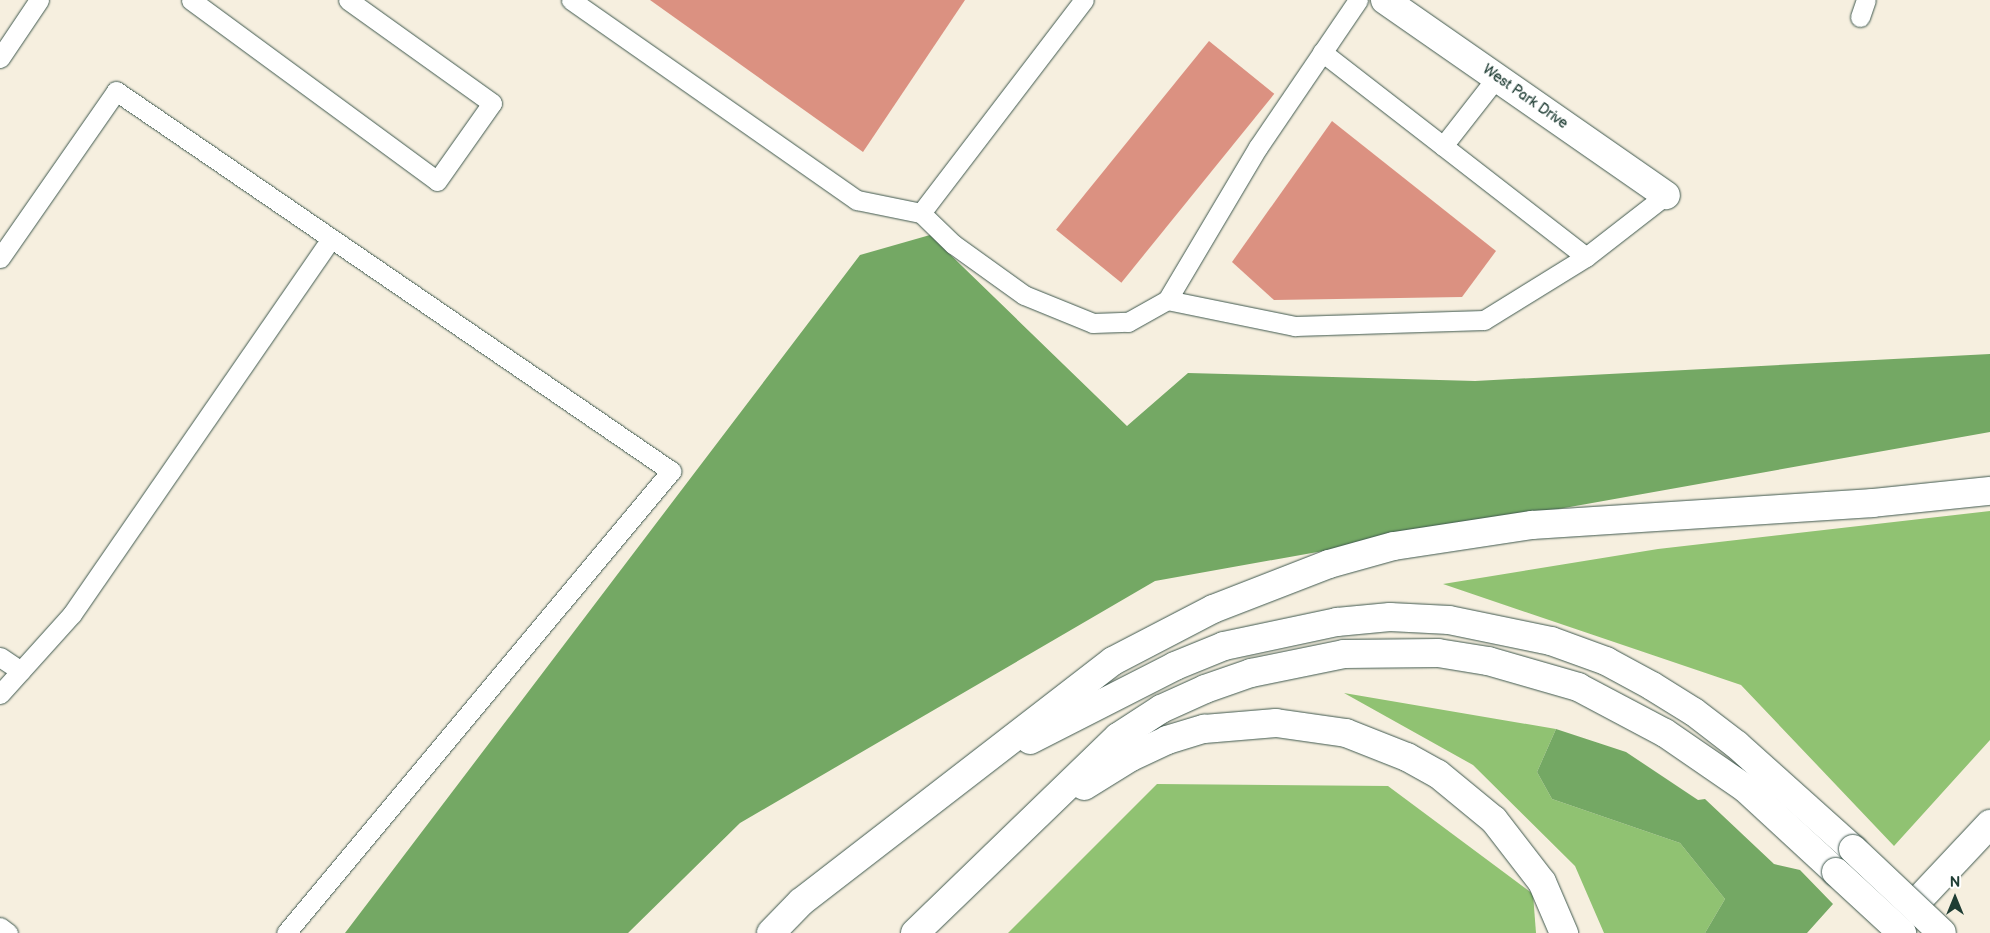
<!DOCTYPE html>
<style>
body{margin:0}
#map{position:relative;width:1990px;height:933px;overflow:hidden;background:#f6efdf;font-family:"Balsamiq Sans",sans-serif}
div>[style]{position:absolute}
.green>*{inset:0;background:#90c272}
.forest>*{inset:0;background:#74a864}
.building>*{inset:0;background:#db9181;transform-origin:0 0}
.roads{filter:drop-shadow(0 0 1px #3f584e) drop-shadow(0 0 1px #3f584e)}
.lane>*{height:19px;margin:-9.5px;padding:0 9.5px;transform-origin:9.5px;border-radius:9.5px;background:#fff}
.street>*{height:28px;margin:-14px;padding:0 14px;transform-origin:14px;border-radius:14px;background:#fff}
.highway>*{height:28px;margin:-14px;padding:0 14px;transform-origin:14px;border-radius:14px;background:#fff}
.bridges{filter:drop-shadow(0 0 1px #3f584e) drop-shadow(0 0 1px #3f584e)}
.highway-bridge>*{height:28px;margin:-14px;padding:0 14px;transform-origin:14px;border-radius:14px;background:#fff}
span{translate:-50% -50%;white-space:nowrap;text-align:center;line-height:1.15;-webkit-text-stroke:5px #fff;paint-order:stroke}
.street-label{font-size:14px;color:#1f3d34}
.north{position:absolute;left:1930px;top:873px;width:50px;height:50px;-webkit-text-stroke:4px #fff;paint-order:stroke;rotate:0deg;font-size:14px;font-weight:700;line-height:20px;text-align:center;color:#1f3d34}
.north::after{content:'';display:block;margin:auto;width:18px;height:22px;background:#1f3d34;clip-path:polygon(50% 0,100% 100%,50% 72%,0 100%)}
</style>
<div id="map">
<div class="green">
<div style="clip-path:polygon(1990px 511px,1990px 740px,1894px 846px,1741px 685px,1443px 584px,1658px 549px)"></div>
<div style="clip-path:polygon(1344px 693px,1556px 729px,1537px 772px,1552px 799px,1680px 843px,1725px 899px,1705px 933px,1604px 933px,1575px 866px,1473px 765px)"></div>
<div style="clip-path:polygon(1157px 784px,1388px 786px,1533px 894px,1536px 933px,1008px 933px)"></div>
</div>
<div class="forest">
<div style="clip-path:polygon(930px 235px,1127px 426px,1188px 373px,1475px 381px,1990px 354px,1990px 432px,1155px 581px,740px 823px,628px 933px,345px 933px,860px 255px)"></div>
<div style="clip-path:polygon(1556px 729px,1626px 752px,1698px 800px,1705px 799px,1774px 864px,1800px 870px,1833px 904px,1807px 933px,1705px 933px,1725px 899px,1680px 843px,1552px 799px,1537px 772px)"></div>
</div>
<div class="building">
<div style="clip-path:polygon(650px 0,965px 0,863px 152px)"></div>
<div style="left:1209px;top:41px;width:84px;height:243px;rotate:39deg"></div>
<div style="clip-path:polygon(1332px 121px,1496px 251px,1462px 297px,1274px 300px,1232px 262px)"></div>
</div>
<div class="roads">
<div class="lane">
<div style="left:191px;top:0;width:305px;rotate:36.3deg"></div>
<div style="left:437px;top:181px;width:95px;rotate:-54.8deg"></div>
<div style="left:492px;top:103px;width:177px;rotate:-144.4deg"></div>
<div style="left:571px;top:0;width:349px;rotate:35deg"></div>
<div style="left:857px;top:200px;width:65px;rotate:11.5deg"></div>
<div style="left:921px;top:213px;width:268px;rotate:-52.6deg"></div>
<div style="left:1358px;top:0;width:178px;rotate:124.2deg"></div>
<div style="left:1258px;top:147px;width:178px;rotate:120.7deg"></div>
<div style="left:1167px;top:300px;width:131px;rotate:11.5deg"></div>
<div style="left:1295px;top:326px;width:189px;rotate:-1.8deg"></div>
<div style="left:1484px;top:320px;width:120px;rotate:-31.7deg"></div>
<div style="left:1586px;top:257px;width:101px;rotate:-37.8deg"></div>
<div style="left:1860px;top:17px;width:18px;rotate:-71deg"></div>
<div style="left:1322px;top:52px;width:334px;rotate:37.8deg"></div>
<div style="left:0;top:58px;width:70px;rotate:-56.1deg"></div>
<div style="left:1443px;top:146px;width:88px;rotate:-52deg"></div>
<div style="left:921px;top:213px;width:45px;rotate:44.1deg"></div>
<div style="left:953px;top:244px;width:87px;rotate:35.7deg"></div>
<div style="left:1024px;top:295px;width:74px;rotate:22.1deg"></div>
<div style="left:1093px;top:323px;width:35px;rotate:-2deg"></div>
<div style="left:1128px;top:322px;width:45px;rotate:-29.4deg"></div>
<div style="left:0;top:258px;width:203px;rotate:-55.2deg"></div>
<div style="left:116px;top:91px;width:673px;rotate:34.4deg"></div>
<div style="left:671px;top:471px;width:601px;rotate:129.81deg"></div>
<div style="left:0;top:657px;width:25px;rotate:34deg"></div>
<div style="left:0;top:694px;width:108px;rotate:-48deg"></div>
<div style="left:72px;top:614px;width:456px;rotate:-55.4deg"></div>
<div style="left:0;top:927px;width:10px;rotate:37deg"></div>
</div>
<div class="street">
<div style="left:1385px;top:0;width:342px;rotate:34.8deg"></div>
</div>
<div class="highway">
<div style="left:1030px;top:740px;width:163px;rotate:-27deg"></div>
<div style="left:1175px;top:666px;width:53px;rotate:-22.2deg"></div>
<div style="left:1224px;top:646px;width:116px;rotate:-12deg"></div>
<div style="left:1337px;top:622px;width:53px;rotate:-5.4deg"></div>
<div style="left:1390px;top:617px;width:59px;rotate:2.9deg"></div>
<div style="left:1449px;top:620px;width:104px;rotate:11.6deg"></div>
<div style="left:1551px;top:641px;width:59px;rotate:20deg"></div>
<div style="left:1606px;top:661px;width:52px;rotate:28.5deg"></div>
<div style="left:1652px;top:686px;width:49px;rotate:31.8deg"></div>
<div style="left:1694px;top:712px;width:54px;rotate:37.5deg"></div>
<div style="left:1737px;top:745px;width:156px;rotate:41.9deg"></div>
<div style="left:1084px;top:786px;width:55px;rotate:-31.7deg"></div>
<div style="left:1131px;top:757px;width:40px;rotate:-25deg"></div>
<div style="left:1167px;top:740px;width:39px;rotate:-17deg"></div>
<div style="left:1204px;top:729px;width:72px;rotate:-4.8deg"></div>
<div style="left:1276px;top:723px;width:71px;rotate:8.1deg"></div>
<div style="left:1346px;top:733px;width:66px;rotate:21.5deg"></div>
<div style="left:1407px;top:757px;width:35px;rotate:29deg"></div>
<div style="left:1438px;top:774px;width:72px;rotate:39.4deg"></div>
<div style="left:1494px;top:820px;width:78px;rotate:52.3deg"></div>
<div style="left:1542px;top:882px;width:56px;rotate:66.7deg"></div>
<div style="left:1897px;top:923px;width:136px;rotate:-46.8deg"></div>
<div style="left:771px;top:933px;width:43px;rotate:-45.9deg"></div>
<div style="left:801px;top:902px;width:394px;rotate:-37.7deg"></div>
<div style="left:1113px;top:661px;width:113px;rotate:-27.5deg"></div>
<div style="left:1213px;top:609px;width:124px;rotate:-21.2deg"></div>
<div style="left:1329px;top:564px;width:67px;rotate:-15.5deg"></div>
<div style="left:1394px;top:546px;width:140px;rotate:-8.7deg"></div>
<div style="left:1532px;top:525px;width:342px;rotate:-3.7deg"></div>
<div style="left:1873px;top:503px;width:118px;rotate:-5.9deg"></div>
<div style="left:915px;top:933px;width:282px;rotate:-44deg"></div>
<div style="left:1118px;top:737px;width:51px;rotate:-33.1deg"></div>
<div style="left:1161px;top:709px;width:48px;rotate:-24.4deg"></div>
<div style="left:1205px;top:689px;width:49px;rotate:-19.2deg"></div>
<div style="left:1251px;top:673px;width:95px;rotate:-11.5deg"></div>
<div style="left:1344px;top:654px;width:94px;rotate:-0.6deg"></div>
<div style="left:1438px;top:653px;width:51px;rotate:9.1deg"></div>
<div style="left:1488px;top:661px;width:94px;rotate:16.1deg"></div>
<div style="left:1578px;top:687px;width:98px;rotate:27.9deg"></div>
<div style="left:1665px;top:733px;width:97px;rotate:34.5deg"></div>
<div style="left:1745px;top:788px;width:124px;rotate:42.7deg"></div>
</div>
</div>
<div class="bridges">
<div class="highway-bridge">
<div style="left:1853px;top:849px;width:122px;rotate:43.3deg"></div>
<div style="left:1836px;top:872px;width:90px;rotate:42.7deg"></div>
</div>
</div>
<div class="street-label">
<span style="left:1525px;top:97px;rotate:35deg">West Park Drive</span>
</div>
<div class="north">N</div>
</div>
